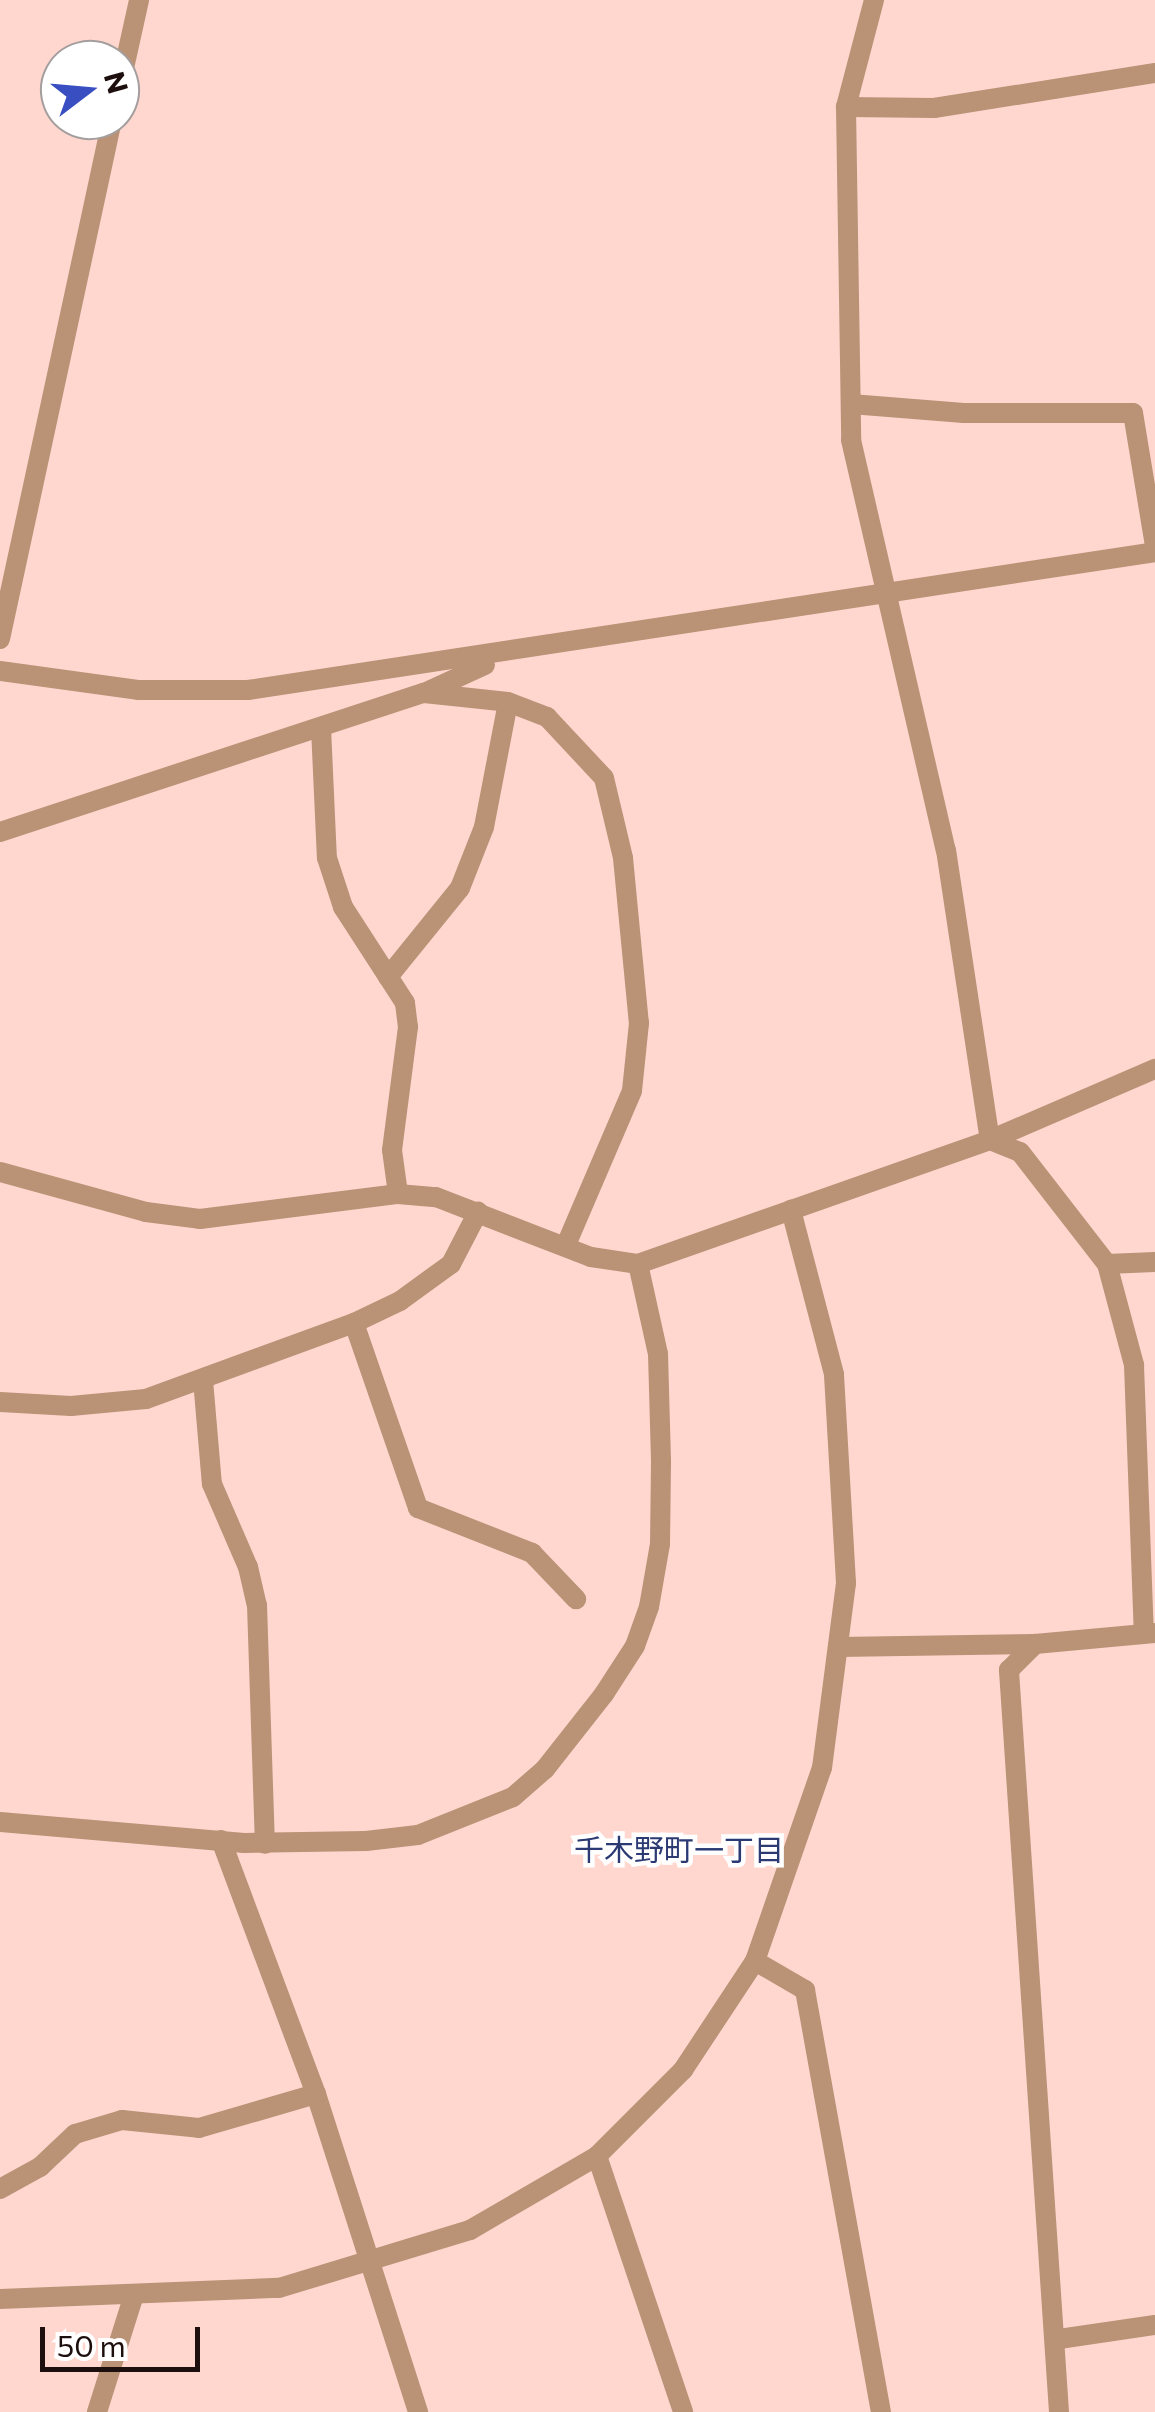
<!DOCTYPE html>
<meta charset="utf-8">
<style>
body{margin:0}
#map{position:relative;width:1155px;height:2412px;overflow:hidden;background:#ffd7cf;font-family:Commissioner,"Noto Sans JP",sans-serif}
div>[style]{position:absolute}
.minor>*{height:20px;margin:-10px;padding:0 10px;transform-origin:10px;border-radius:10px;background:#ba9276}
span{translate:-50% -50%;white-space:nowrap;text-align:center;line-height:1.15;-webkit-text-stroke:9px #fff;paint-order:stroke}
.neighbourhood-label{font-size:30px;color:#2c3a74}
.north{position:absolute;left:40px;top:40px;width:100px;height:100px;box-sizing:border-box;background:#fff;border:2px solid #a49f9e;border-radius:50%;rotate:74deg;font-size:28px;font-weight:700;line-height:40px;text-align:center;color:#1c0f0d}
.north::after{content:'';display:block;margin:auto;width:35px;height:45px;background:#394fc1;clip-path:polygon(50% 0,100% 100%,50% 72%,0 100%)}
.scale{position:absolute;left:40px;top:2327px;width:160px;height:45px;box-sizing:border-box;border:5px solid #1c0f0d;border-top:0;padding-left:12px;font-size:30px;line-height:35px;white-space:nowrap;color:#1c0f0d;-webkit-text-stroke:8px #fff;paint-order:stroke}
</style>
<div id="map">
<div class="minor">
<div style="left:874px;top:0;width:111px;rotate:104.7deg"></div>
<div style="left:846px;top:107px;width:333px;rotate:89.1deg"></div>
<div style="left:851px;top:440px;width:421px;rotate:77deg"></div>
<div style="left:946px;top:850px;width:293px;rotate:81.4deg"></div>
<div style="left:120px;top:86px;width:88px;rotate:-77.5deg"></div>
<div style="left:846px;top:107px;width:88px;rotate:0.7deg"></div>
<div style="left:934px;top:108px;width:224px;rotate:-9deg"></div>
<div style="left:851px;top:404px;width:113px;rotate:4.6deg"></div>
<div style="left:964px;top:413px;width:169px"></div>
<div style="left:1133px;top:413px;width:135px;rotate:80.6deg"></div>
<div style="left:0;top:639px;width:531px;rotate:-77.82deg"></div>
<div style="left:0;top:671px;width:139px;rotate:7.8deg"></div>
<div style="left:138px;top:690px;width:110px"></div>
<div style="left:248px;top:690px;width:917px;rotate:-8.65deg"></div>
<div style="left:424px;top:693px;width:84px;rotate:6.1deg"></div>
<div style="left:508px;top:702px;width:42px;rotate:21deg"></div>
<div style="left:547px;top:717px;width:83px;rotate:46.9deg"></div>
<div style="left:604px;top:778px;width:82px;rotate:76.6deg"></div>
<div style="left:623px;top:858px;width:166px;rotate:84.5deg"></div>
<div style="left:639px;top:1023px;width:68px;rotate:95.9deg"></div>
<div style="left:632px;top:1091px;width:168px;rotate:113.2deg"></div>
<div style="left:321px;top:728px;width:130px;rotate:87.4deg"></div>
<div style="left:327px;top:858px;width:52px;rotate:71.9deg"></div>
<div style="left:343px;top:907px;width:114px;rotate:57.1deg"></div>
<div style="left:405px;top:1003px;width:24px;rotate:83deg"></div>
<div style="left:408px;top:1027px;width:124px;rotate:97.4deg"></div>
<div style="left:392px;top:1150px;width:44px;rotate:82.2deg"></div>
<div style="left:0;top:832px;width:446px;rotate:-18.2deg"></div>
<div style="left:424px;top:693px;width:67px;rotate:-24.7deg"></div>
<div style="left:388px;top:977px;width:114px;rotate:-51deg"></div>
<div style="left:460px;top:888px;width:66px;rotate:-68.5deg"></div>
<div style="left:484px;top:827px;width:127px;rotate:-79.1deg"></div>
<div style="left:990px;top:1140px;width:32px;rotate:22deg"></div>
<div style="left:1020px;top:1152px;width:142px;rotate:52.2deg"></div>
<div style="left:1107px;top:1264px;width:105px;rotate:75deg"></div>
<div style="left:1134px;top:1365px;width:269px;rotate:87.9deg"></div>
<div style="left:0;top:1172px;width:151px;rotate:15.3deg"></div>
<div style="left:146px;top:1212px;width:54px;rotate:7.4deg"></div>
<div style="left:200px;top:1219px;width:200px;rotate:-7.2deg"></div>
<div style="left:398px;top:1194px;width:38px;rotate:5deg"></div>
<div style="left:436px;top:1197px;width:166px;rotate:21.2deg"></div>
<div style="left:591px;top:1257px;width:48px;rotate:8.5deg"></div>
<div style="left:638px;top:1264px;width:373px;rotate:-19.4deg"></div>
<div style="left:990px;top:1140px;width:180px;rotate:-23.3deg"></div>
<div style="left:1107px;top:1264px;width:48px;rotate:-2.4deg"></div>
<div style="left:354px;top:1323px;width:196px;rotate:70.9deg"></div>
<div style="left:418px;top:1508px;width:123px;rotate:21.5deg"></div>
<div style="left:532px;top:1553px;width:64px;rotate:46.3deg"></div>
<div style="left:203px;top:1380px;width:104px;rotate:85.1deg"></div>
<div style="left:212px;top:1484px;width:90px;rotate:66.6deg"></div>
<div style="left:248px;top:1567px;width:39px;rotate:77deg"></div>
<div style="left:257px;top:1605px;width:239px;rotate:88.1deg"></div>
<div style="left:0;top:1402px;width:71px;rotate:3.2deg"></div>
<div style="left:71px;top:1406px;width:75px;rotate:-5.3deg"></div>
<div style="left:146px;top:1399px;width:221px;rotate:-20.1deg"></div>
<div style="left:354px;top:1323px;width:51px;rotate:-25.6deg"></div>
<div style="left:400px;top:1301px;width:63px;rotate:-36deg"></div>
<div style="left:451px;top:1264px;width:59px;rotate:-62.6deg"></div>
<div style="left:838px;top:1647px;width:197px;rotate:-0.9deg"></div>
<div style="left:0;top:1822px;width:245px;rotate:4.9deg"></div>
<div style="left:244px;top:1843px;width:122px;rotate:-0.9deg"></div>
<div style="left:366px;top:1841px;width:52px;rotate:-6.6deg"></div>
<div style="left:418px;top:1835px;width:102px;rotate:-21.8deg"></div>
<div style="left:513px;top:1797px;width:43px;rotate:-41.2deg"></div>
<div style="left:545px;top:1769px;width:95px;rotate:-51.8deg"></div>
<div style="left:604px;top:1694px;width:57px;rotate:-57.1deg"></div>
<div style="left:635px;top:1646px;width:41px;rotate:-70.3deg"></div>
<div style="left:649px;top:1607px;width:64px;rotate:-80.1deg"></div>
<div style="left:660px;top:1544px;width:83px;rotate:-89.3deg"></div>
<div style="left:661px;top:1461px;width:107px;rotate:-91.6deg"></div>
<div style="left:658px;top:1354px;width:92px;rotate:-102.5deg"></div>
<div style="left:221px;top:1840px;width:271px;rotate:69.5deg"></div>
<div style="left:316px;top:2094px;width:334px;rotate:72.2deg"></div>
<div style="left:755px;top:1961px;width:58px;rotate:30.1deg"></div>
<div style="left:805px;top:1990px;width:429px;rotate:79.8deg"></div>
<div style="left:597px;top:2156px;width:270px;rotate:71.4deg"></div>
<div style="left:0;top:2189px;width:46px;rotate:-28.8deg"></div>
<div style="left:40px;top:2167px;width:48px;rotate:-43.3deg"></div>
<div style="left:75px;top:2134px;width:49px;rotate:-16.6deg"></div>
<div style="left:122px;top:2120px;width:77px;rotate:5.9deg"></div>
<div style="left:199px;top:2128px;width:122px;rotate:-16.2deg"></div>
<div style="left:0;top:2299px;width:279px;rotate:-2.3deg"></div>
<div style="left:279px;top:2288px;width:200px;rotate:-16.9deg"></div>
<div style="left:470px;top:2230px;width:147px;rotate:-30.2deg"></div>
<div style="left:597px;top:2156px;width:122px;rotate:-45deg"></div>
<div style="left:683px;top:2070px;width:131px;rotate:-56.6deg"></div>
<div style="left:755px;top:1961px;width:204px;rotate:-70.9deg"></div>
<div style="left:822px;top:1768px;width:187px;rotate:-82.6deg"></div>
<div style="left:846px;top:1583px;width:209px;rotate:-93.3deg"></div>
<div style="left:834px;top:1374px;width:170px;rotate:-104.7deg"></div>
<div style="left:1059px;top:2339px;width:97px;rotate:-8.3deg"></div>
<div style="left:97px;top:2412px;width:123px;rotate:-72.5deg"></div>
<div style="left:1059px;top:2412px;width:744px;rotate:-93.86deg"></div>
<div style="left:1009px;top:1670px;width:37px;rotate:-45deg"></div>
<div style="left:1035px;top:1644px;width:121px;rotate:-5.2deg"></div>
</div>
<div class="neighbourhood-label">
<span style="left:679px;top:1849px">千木野町一丁目</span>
</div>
<div class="north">N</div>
<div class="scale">50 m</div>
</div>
